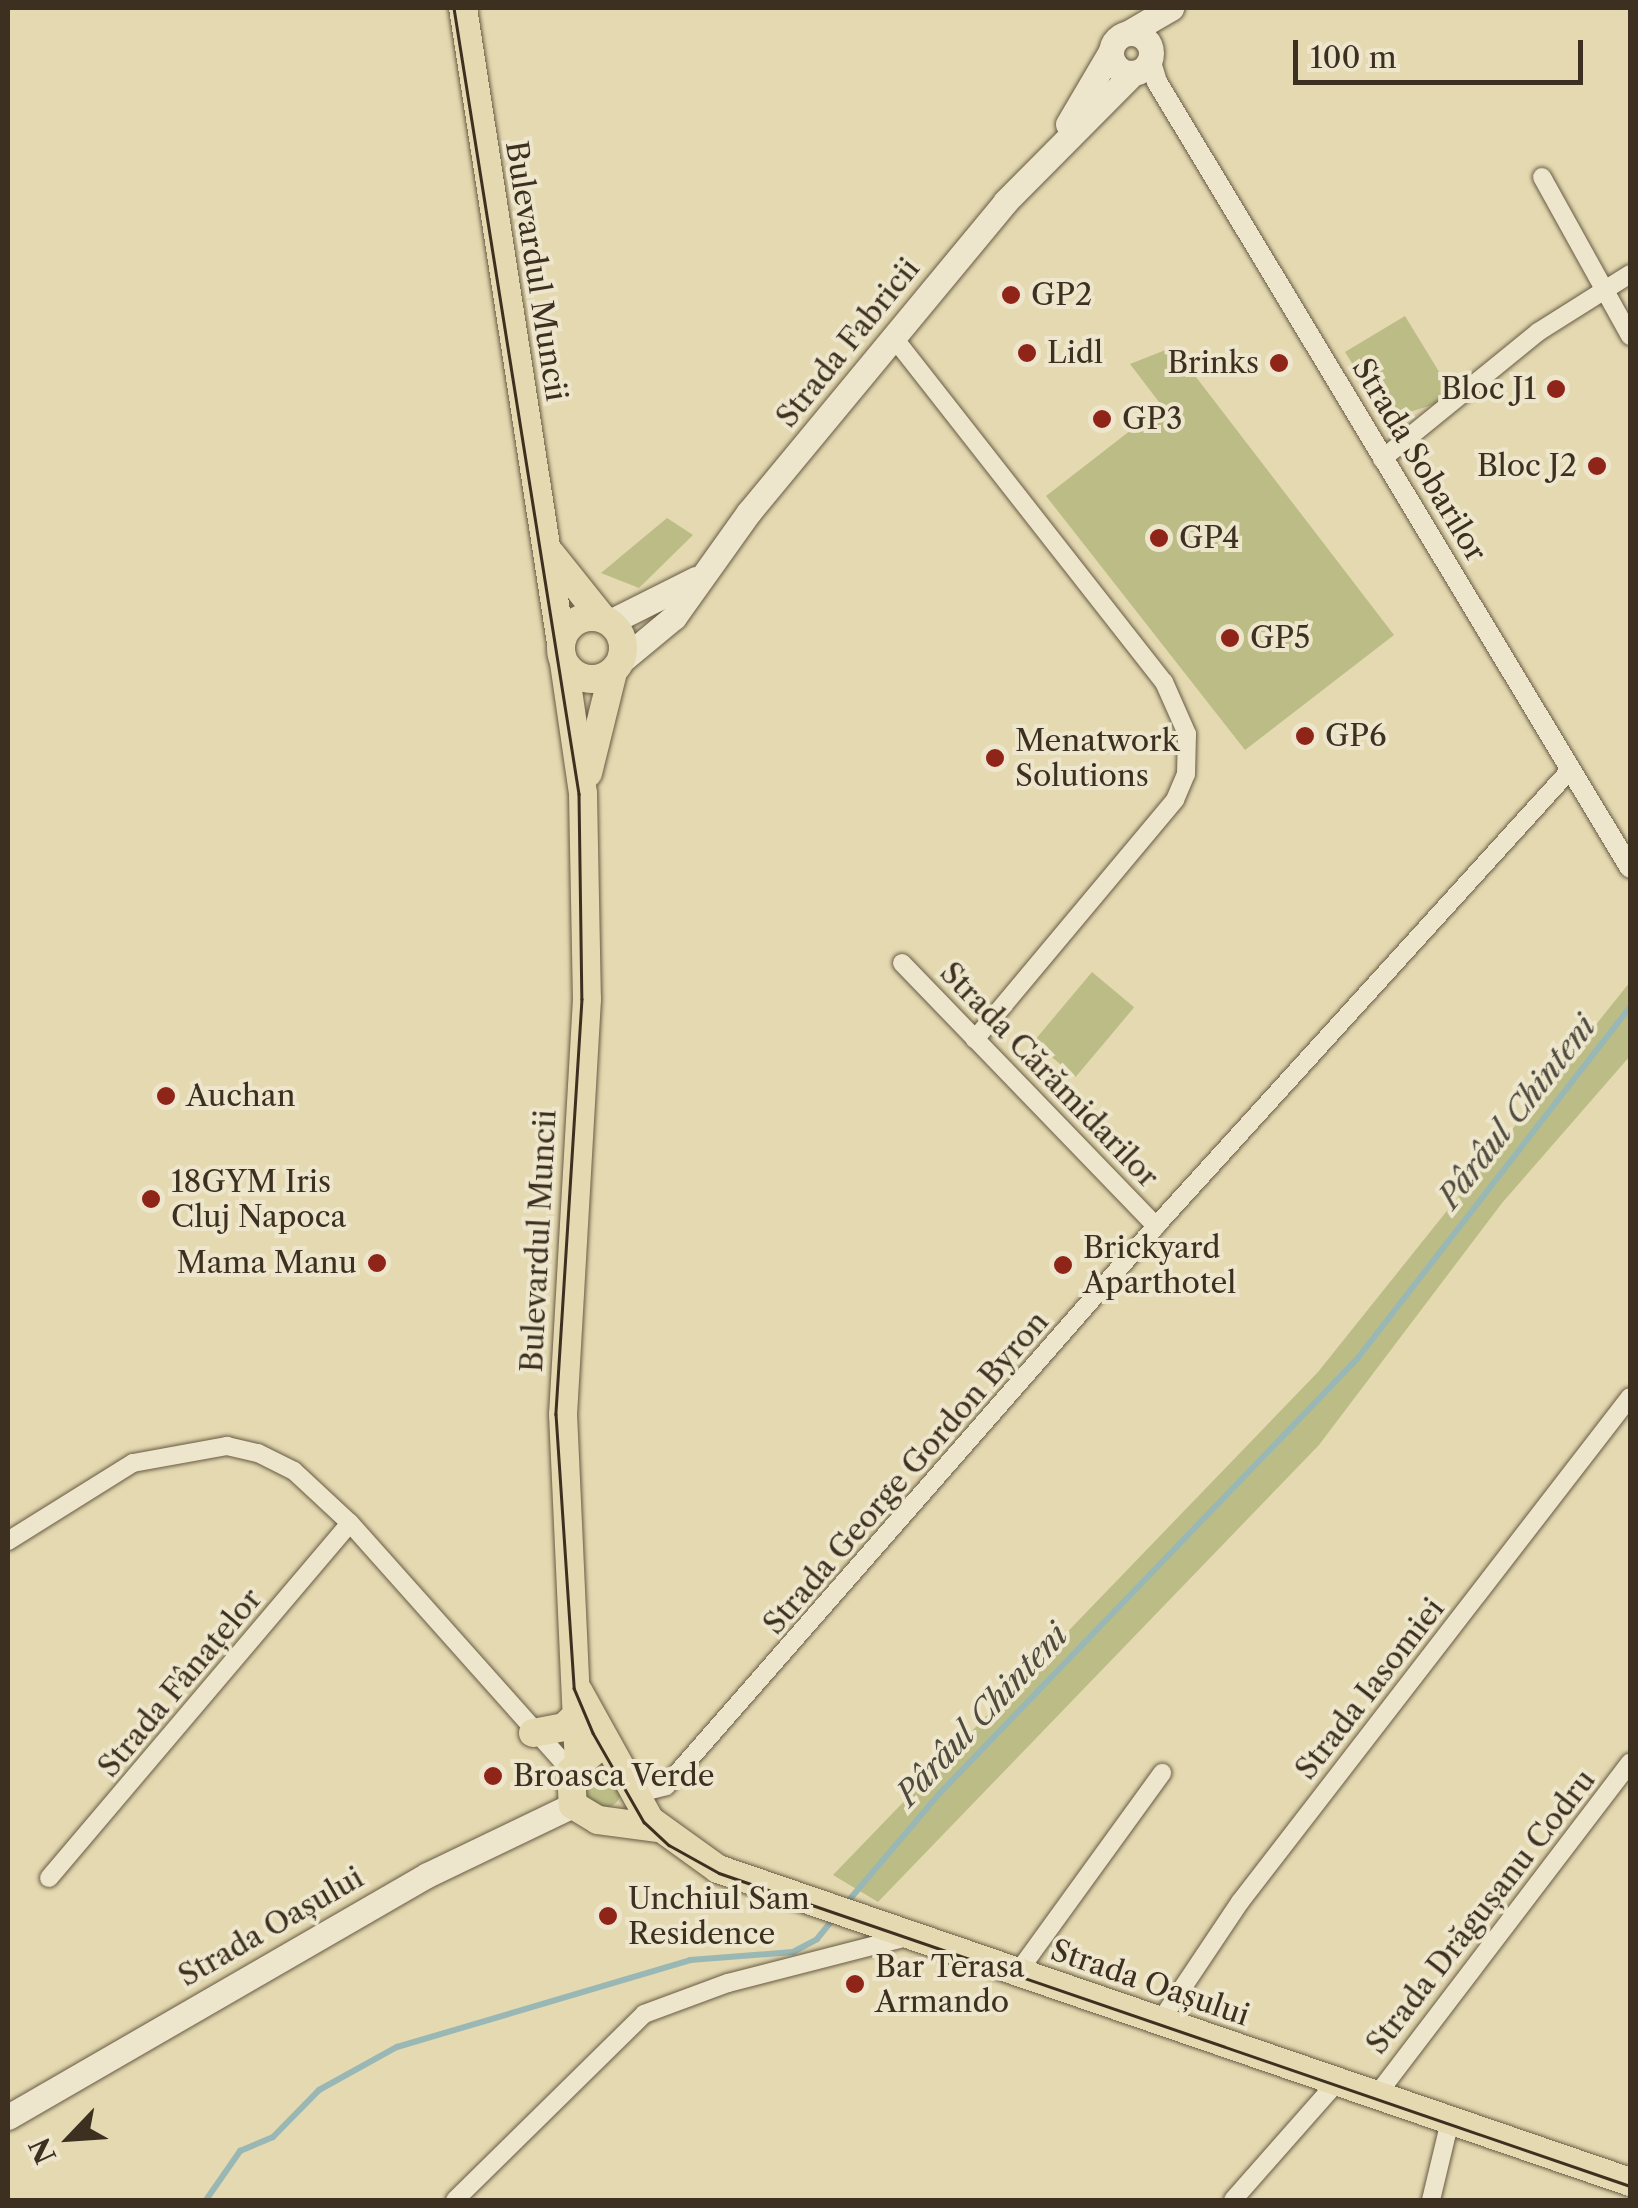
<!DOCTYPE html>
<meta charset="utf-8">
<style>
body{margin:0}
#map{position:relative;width:1638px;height:2208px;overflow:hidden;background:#e4d9b0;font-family:"Libre Caslon Text",serif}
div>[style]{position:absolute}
.green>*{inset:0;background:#bcbd86;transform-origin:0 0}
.round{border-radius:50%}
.stream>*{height:6px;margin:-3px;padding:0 3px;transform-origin:3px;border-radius:3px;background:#99b8b5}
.roads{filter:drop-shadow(0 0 2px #675a44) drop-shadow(0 0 2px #675a44)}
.minor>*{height:18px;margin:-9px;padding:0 9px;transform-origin:9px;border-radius:9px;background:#ede6cc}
.tertiary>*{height:20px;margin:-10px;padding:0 10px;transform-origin:10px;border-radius:10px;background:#ede6cc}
.secondary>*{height:25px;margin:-12.5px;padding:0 12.5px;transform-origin:12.5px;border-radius:12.5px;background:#ede6cc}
.secondary>.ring{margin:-12.5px;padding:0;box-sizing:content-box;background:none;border:25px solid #ede6cc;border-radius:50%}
.primary>*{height:28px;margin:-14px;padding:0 14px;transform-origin:14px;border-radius:14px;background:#e4d9b0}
.primary>.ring{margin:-14px;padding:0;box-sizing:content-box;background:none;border:28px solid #e4d9b0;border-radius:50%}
.tram>*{height:2.5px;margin:-1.25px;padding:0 1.25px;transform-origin:1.25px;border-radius:1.25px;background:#3d3020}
.dots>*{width:28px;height:28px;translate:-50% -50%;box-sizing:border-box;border:5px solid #ede6cc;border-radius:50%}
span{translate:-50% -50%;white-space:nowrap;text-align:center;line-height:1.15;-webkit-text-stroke:8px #ede6cc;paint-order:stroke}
.street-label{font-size:30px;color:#3d3020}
.poi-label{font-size:30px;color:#3d3020}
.left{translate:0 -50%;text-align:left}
.right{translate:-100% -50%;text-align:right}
.water-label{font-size:32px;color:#4f4b3e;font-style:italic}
.frame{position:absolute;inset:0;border:10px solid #3d3020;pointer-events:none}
.north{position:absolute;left:20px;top:2088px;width:100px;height:100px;-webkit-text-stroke:8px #ede6cc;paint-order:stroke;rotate:245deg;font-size:28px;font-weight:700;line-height:40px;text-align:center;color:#3d3020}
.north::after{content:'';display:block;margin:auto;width:35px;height:45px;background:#3d3020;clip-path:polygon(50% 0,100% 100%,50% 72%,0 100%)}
.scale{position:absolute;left:1293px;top:40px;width:290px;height:45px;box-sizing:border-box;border:5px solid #3d3020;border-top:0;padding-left:12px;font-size:30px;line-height:35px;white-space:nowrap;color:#3d3020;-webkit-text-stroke:8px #ede6cc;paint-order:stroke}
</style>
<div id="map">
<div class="green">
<div style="clip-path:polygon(1405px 316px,1455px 398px,1387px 419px,1345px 352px)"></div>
<div style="clip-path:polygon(1173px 347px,1394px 635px,1245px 750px,1046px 496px,1162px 406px,1130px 364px)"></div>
<div style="clip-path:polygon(667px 518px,693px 535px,639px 588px,601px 573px)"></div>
<div style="left:1092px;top:972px;width:55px;height:91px;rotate:40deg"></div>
<div style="clip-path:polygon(1630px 982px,1630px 1056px,1502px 1203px,1319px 1445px,878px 1902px,833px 1875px,1318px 1372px)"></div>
<div class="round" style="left:580px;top:1767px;width:42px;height:42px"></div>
</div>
<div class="stream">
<div style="left:844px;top:1906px;width:148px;rotate:-49.7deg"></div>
<div style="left:940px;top:1793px;width:602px;rotate:-46.14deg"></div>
<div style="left:1357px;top:1359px;width:445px;rotate:-52.2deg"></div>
<div style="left:206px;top:2200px;width:60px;rotate:-55.2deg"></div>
<div style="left:240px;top:2151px;width:36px;rotate:-23deg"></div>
<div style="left:273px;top:2137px;width:66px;rotate:-45.6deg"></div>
<div style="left:319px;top:2090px;width:89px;rotate:-28.9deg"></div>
<div style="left:397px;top:2047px;width:306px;rotate:-16.5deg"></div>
<div style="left:690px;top:1960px;width:103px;rotate:-4.4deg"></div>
<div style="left:793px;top:1952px;width:27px;rotate:-28deg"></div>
<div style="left:817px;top:1939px;width:26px;rotate:-51deg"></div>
</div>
<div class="roads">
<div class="minor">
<div style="left:1542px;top:177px;width:182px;rotate:61deg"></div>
<div style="left:894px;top:338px;width:437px;rotate:51.9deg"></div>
<div style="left:1164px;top:682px;width:57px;rotate:66.1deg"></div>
<div style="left:1187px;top:734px;width:40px;rotate:91.4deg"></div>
<div style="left:1186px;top:774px;width:28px;rotate:113deg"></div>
<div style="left:1175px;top:800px;width:312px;rotate:129.9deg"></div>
<div style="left:1382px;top:459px;width:201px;rotate:-39.1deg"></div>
<div style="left:1538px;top:332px;width:109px;rotate:-32.2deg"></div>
<div style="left:902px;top:963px;width:366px;rotate:46deg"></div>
<div style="left:8px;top:1541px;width:147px;rotate:-32deg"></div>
<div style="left:133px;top:1463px;width:96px;rotate:-10.3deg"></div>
<div style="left:227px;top:1446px;width:32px;rotate:13deg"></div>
<div style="left:258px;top:1453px;width:40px;rotate:26.6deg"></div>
<div style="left:294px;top:1471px;width:76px;rotate:42.9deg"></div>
<div style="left:350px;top:1523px;width:332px;rotate:48.3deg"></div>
<div style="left:635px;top:1794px;width:32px;rotate:-14deg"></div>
<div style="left:666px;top:1786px;width:744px;rotate:-48.81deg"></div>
<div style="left:1156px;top:1226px;width:617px;rotate:-47.76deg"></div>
<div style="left:49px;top:1878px;width:465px;rotate:-49.7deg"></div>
<div style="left:1018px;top:1972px;width:246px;rotate:-54.1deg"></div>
<div style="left:1161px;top:2020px;width:142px;rotate:-56.2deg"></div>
<div style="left:1240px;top:1902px;width:638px;rotate:-52.32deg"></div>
<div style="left:1376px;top:2096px;width:419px;rotate:-52.7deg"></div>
<div style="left:455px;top:2200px;width:265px;rotate:-44.5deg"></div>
<div style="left:644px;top:2014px;width:90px;rotate:-20.3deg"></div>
<div style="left:728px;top:1983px;width:189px;rotate:-14.4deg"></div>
<div style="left:1233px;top:2200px;width:156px;rotate:-48.6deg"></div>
<div style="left:1431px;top:2200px;width:81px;rotate:-76.5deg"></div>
</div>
<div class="tertiary">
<div style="left:1150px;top:59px;width:24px;rotate:73deg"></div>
<div style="left:1157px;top:82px;width:917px;rotate:58.96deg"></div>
</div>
<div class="secondary">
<div style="left:1128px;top:33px;width:50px;rotate:-30.2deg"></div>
<div class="ring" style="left:1111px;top:33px;width:15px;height:15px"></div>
<div style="left:1068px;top:124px;width:85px;rotate:-59.5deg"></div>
<div style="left:610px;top:622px;width:96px;rotate:-26.6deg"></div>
<div style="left:621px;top:661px;width:69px;rotate:-39.7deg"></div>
<div style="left:674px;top:617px;width:129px;rotate:-54.5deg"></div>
<div style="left:749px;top:512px;width:402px;rotate:-50.4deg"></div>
<div style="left:1005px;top:202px;width:182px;rotate:-45.2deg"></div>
<div style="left:8px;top:2117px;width:484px;rotate:-30deg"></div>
<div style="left:427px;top:1875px;width:162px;rotate:-25.6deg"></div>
</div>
<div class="primary">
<div style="left:463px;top:8px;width:643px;rotate:81.23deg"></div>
<div style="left:551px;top:554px;width:82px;rotate:51.4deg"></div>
<div class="ring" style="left:561px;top:617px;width:34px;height:34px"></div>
<div style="left:564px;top:663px;width:132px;rotate:81.7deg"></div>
<div style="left:583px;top:794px;width:205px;rotate:88.9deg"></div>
<div style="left:587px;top:999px;width:416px;rotate:93.3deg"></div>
<div style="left:563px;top:1414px;width:347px;rotate:87.4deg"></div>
<div style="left:588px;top:773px;width:104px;rotate:-76.1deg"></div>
<div style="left:579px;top:1692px;width:146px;rotate:61deg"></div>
<div style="left:650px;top:1820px;width:84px;rotate:35.8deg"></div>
<div style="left:718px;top:1869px;width:964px;rotate:18.94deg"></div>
<div style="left:533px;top:1733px;width:32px;rotate:-11deg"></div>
<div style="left:564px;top:1727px;width:19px;rotate:-43deg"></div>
<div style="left:593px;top:1752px;width:29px;rotate:139deg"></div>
<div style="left:571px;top:1771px;width:34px;rotate:87deg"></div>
<div style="left:573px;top:1805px;width:29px;rotate:31deg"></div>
<div style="left:598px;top:1820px;width:61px;rotate:7.6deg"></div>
</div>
</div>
<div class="tram">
<div style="left:454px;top:8px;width:796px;rotate:80.96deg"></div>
<div style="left:579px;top:794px;width:205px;rotate:89.2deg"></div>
<div style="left:582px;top:999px;width:416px;rotate:93.6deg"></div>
<div style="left:556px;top:1414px;width:275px;rotate:86.2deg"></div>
<div style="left:574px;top:1688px;width:49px;rotate:67.1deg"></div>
<div style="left:593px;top:1733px;width:103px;rotate:60.2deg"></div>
<div style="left:644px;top:1822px;width:34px;rotate:43deg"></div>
<div style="left:669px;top:1845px;width:57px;rotate:29.2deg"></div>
<div style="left:719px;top:1873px;width:963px;rotate:18.96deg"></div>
</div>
<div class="dots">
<div style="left:1011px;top:295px;background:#8f2418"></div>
<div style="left:1027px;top:353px;background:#8f2418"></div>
<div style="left:1279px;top:363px;background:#8f2418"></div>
<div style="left:1556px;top:389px;background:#8f2418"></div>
<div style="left:1102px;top:419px;background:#8f2418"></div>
<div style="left:1597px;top:466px;background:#8f2418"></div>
<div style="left:1159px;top:538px;background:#8f2418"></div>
<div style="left:1230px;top:638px;background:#8f2418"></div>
<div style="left:1305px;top:736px;background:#8f2418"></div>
<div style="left:995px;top:758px;background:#8f2418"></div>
<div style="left:166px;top:1096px;background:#8f2418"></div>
<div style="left:151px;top:1199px;background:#8f2418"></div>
<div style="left:377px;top:1263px;background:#8f2418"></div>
<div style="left:1063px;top:1265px;background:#8f2418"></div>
<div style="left:493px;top:1776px;background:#8f2418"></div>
<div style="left:608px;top:1916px;background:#8f2418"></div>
<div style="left:855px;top:1984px;background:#8f2418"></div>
</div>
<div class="street-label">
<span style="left:536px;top:271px;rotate:81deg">Bulevardul Muncii</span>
<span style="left:848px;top:343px;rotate:-51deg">Strada Fabricii</span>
<span style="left:1419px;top:460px;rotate:59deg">Strada Sobarilor</span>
<span style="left:1049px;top:1075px;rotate:46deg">Strada Cărămidarilor</span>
<span style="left:539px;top:1241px;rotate:-87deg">Bulevardul Muncii</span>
<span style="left:906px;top:1473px;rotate:-49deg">Strada George Gordon Byron</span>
<span style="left:180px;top:1683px;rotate:-50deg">Strada Fânațelor</span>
<span style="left:1370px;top:1689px;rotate:-52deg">Strada Iasomiei</span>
<span style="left:1481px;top:1912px;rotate:-52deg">Strada Drăgușanu Codru</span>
<span style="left:271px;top:1927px;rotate:-30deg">Strada Oașului</span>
<span style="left:1150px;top:1983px;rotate:19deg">Strada Oașului</span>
</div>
<div class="poi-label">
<span class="left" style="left:1031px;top:295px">GP2</span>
<span class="left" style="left:1047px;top:353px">Lidl</span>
<span class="right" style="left:1259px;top:363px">Brinks</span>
<span class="right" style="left:1536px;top:389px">Bloc J1</span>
<span class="left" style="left:1122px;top:419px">GP3</span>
<span class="right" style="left:1577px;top:466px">Bloc J2</span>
<span class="left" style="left:1179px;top:538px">GP4</span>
<span class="left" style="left:1250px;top:638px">GP5</span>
<span class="left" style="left:1325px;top:736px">GP6</span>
<span class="left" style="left:1015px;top:758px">Menatwork<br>Solutions</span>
<span class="left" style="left:186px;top:1096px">Auchan</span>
<span class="left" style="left:171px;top:1199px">18GYM Iris<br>Cluj Napoca</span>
<span class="left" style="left:1083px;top:1265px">Brickyard<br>Aparthotel</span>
<span class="right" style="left:357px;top:1263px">Mama Manu</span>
<span class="left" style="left:513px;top:1776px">Broasca Verde</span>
<span class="left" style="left:628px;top:1916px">Unchiul Sam<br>Residence</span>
<span class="left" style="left:875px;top:1984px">Bar Terasa<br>Armando</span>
</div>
<div class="water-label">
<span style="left:1517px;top:1112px;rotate:-52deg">Pârâul Chinteni</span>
<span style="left:982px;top:1715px;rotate:-47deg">Pârâul Chinteni</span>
</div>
<div class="frame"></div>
<div class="north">N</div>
<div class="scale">100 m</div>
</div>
